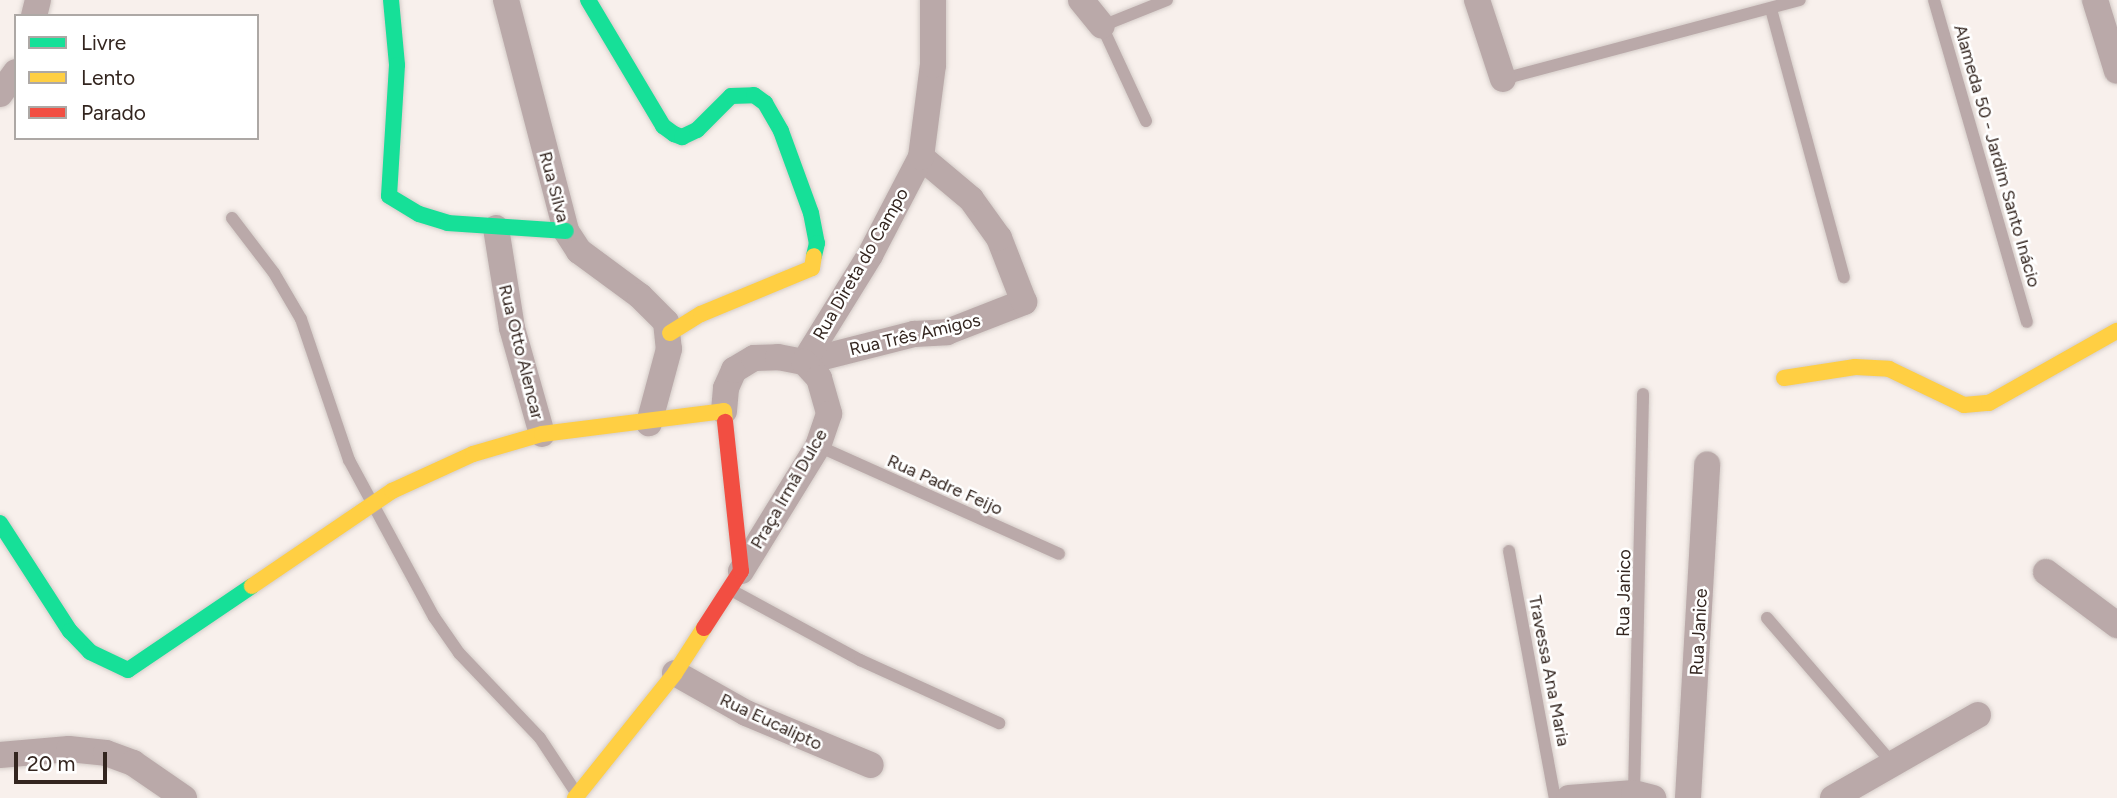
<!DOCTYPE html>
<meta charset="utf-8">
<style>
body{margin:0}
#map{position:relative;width:2117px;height:798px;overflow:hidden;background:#f8f0ec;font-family:Figtree,sans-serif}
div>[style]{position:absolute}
.roads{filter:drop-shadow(0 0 2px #d4ccc8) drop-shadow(0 0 2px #d4ccc8)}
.lane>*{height:12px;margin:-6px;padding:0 6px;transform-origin:6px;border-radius:6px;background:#baa9a9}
.street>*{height:26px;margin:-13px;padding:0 13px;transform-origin:13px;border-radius:13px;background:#baa9a9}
.fast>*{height:16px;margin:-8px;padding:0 8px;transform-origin:8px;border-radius:8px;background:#16e098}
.slow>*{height:16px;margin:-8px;padding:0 8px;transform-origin:8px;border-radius:8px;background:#ffcf43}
.jam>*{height:16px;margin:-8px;padding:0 8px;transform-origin:8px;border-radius:8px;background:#f24e42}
span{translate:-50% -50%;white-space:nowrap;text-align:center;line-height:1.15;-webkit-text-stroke:5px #fff;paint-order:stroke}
.street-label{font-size:18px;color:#33251f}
.legend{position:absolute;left:14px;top:14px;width:245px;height:126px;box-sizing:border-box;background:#fff;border:2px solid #ada8a5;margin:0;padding:9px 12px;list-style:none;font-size:21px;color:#33251f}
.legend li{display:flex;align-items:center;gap:14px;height:35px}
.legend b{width:35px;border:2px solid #ada8a5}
.scale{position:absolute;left:14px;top:752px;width:93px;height:32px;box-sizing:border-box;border:4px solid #33251f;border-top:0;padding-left:9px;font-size:21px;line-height:24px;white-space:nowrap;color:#33251f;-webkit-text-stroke:5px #fff;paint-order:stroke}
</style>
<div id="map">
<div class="roads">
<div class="lane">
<div style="left:1934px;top:0;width:335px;rotate:73.9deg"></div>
<div style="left:1771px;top:9px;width:278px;rotate:74.8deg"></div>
<div style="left:1503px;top:79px;width:307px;rotate:-14.9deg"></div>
<div style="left:1146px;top:121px;width:105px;rotate:-114.9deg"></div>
<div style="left:1102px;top:26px;width:70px;rotate:-21.8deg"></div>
<div style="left:232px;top:218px;width:69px;rotate:52.6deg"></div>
<div style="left:274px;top:273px;width:53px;rotate:59.6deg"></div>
<div style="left:301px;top:319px;width:149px;rotate:71.2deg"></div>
<div style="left:349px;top:460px;width:179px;rotate:61.6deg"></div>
<div style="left:434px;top:617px;width:44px;rotate:55.2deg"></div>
<div style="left:459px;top:653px;width:117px;rotate:46.4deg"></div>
<div style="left:540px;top:738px;width:64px;rotate:56.6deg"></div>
<div style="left:818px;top:446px;width:264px;rotate:24.1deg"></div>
<div style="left:1509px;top:551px;width:251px;rotate:79.5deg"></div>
<div style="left:731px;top:590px;width:147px;rotate:28.5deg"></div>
<div style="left:860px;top:660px;width:153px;rotate:24.4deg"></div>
<div style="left:1767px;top:618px;width:191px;rotate:49.2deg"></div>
<div style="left:1634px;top:793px;width:399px;rotate:-88.7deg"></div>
</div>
<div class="street">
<div style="left:506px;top:0;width:239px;rotate:75.4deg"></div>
<div style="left:566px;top:231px;width:24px;rotate:57deg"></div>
<div style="left:579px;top:251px;width:76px;rotate:36.4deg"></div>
<div style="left:640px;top:296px;width:37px;rotate:45deg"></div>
<div style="left:666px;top:322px;width:27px;rotate:84deg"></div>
<div style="left:669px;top:349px;width:77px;rotate:105.1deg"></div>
<div style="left:1081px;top:0;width:33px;rotate:51deg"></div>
<div style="left:1477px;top:0;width:83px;rotate:71.8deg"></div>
<div style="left:2095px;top:0;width:74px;rotate:72.8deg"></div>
<div style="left:34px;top:16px;width:16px;rotate:-76deg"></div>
<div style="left:0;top:94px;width:27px;rotate:-54deg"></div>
<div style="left:496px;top:228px;width:101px;rotate:80.9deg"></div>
<div style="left:512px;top:328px;width:110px;rotate:74.2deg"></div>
<div style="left:804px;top:362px;width:114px;rotate:-14.3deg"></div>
<div style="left:914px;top:334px;width:33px;rotate:-3deg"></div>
<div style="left:947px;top:332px;width:83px;rotate:-21.3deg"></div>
<div style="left:1024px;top:302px;width:69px;rotate:-111.3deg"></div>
<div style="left:999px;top:238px;width:48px;rotate:-125.7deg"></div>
<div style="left:971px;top:199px;width:65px;rotate:-140deg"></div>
<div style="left:804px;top:362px;width:126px;rotate:-58.3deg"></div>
<div style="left:870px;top:255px;width:110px;rotate:-62.5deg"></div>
<div style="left:921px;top:157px;width:93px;rotate:-82.6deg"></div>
<div style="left:933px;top:65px;width:65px;rotate:-90deg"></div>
<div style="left:724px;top:411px;width:23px;rotate:-85deg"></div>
<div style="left:726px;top:388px;width:20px;rotate:-66deg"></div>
<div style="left:734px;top:370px;width:23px;rotate:-31deg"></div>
<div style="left:754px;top:358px;width:24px;rotate:-2deg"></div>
<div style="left:778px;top:357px;width:26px;rotate:11deg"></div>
<div style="left:804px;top:362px;width:22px;rotate:47deg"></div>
<div style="left:819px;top:378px;width:37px;rotate:74deg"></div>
<div style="left:829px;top:414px;width:34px;rotate:109deg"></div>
<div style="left:818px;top:446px;width:147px;rotate:121.6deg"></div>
<div style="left:2046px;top:572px;width:89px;rotate:36.7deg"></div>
<div style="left:675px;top:673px;width:81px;rotate:29.4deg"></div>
<div style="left:746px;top:713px;width:135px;rotate:22.6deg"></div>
<div style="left:0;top:755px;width:69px;rotate:-5deg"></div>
<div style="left:69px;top:749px;width:37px;rotate:6deg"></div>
<div style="left:106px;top:753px;width:29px;rotate:20deg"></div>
<div style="left:133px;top:763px;width:62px;rotate:34.5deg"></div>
<div style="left:1569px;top:798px;width:65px;rotate:-4.4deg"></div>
<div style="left:1634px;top:793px;width:20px;rotate:15deg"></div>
<div style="left:1688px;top:798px;width:334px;rotate:-86.7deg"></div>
<div style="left:1833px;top:798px;width:167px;rotate:-29.8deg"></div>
</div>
<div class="fast">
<div style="left:391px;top:0;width:65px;rotate:84.7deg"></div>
<div style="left:397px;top:65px;width:131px;rotate:93.5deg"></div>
<div style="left:389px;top:196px;width:35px;rotate:31deg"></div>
<div style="left:419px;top:214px;width:30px;rotate:17deg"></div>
<div style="left:448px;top:223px;width:118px;rotate:3.9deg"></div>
<div style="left:588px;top:0;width:147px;rotate:59.2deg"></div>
<div style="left:663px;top:126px;width:14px;rotate:36deg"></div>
<div style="left:674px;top:134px;width:9px;rotate:21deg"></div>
<div style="left:682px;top:137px;width:17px;rotate:-25deg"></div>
<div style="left:697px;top:130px;width:48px;rotate:-45deg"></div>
<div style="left:731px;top:96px;width:23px;rotate:-2deg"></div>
<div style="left:754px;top:95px;width:14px;rotate:36deg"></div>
<div style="left:765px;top:103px;width:32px;rotate:60deg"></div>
<div style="left:781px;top:131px;width:87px;rotate:69.9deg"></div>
<div style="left:811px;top:213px;width:31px;rotate:79deg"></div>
<div style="left:817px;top:243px;width:13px;rotate:103deg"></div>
<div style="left:0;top:523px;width:129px;rotate:57.1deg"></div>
<div style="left:70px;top:631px;width:29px;rotate:46deg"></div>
<div style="left:90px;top:652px;width:42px;rotate:25.3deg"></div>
<div style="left:128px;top:670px;width:150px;rotate:-34.1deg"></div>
</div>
<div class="slow">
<div style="left:670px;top:333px;width:36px;rotate:-32deg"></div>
<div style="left:701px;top:314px;width:120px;rotate:-22.5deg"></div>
<div style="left:812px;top:268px;width:12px;rotate:-81deg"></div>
<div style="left:1784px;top:378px;width:72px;rotate:-8.8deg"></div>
<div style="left:1855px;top:367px;width:34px;rotate:3deg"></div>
<div style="left:1889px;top:369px;width:83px;rotate:25.6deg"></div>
<div style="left:1964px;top:405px;width:25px;rotate:-5deg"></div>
<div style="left:1989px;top:403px;width:147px;rotate:-29.4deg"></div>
<div style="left:252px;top:586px;width:169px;rotate:-34.2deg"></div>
<div style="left:392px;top:491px;width:89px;rotate:-24.6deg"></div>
<div style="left:473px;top:454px;width:72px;rotate:-16.2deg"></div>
<div style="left:542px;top:434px;width:183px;rotate:-7.2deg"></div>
<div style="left:724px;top:411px;width:11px;rotate:85deg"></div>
<div style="left:575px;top:798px;width:160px;rotate:-51.3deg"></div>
<div style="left:675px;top:673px;width:54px;rotate:-57.2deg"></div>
</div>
<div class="jam">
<div style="left:704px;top:628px;width:68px;rotate:-57deg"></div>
<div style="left:741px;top:571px;width:150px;rotate:-96.1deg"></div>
</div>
</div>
<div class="street-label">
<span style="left:1997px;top:156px;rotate:74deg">Alameda 50 - Jardim Santo Inácio</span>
<span style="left:554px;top:187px;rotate:75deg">Rua Silva</span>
<span style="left:861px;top:264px;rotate:-60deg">Rua Direta do Campo</span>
<span style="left:915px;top:335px;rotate:-13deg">Rua Três Amigos</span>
<span style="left:521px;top:352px;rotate:76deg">Rua Otto Alencar</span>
<span style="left:945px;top:485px;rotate:24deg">Rua Padre Feijo</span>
<span style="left:789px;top:489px;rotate:-60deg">Praça Irmã Dulce</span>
<span style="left:1624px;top:593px;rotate:-89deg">Rua Janico</span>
<span style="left:1699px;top:632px;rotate:-87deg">Rua Janice</span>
<span style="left:1549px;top:671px;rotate:79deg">Travessa Ana Maria</span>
<span style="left:771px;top:722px;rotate:25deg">Rua Eucalipto</span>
</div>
<ul class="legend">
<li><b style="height:9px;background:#16e098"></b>Livre</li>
<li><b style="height:9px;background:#ffcf43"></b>Lento</li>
<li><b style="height:9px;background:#f24e42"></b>Parado</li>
</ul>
<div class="scale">20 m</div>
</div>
